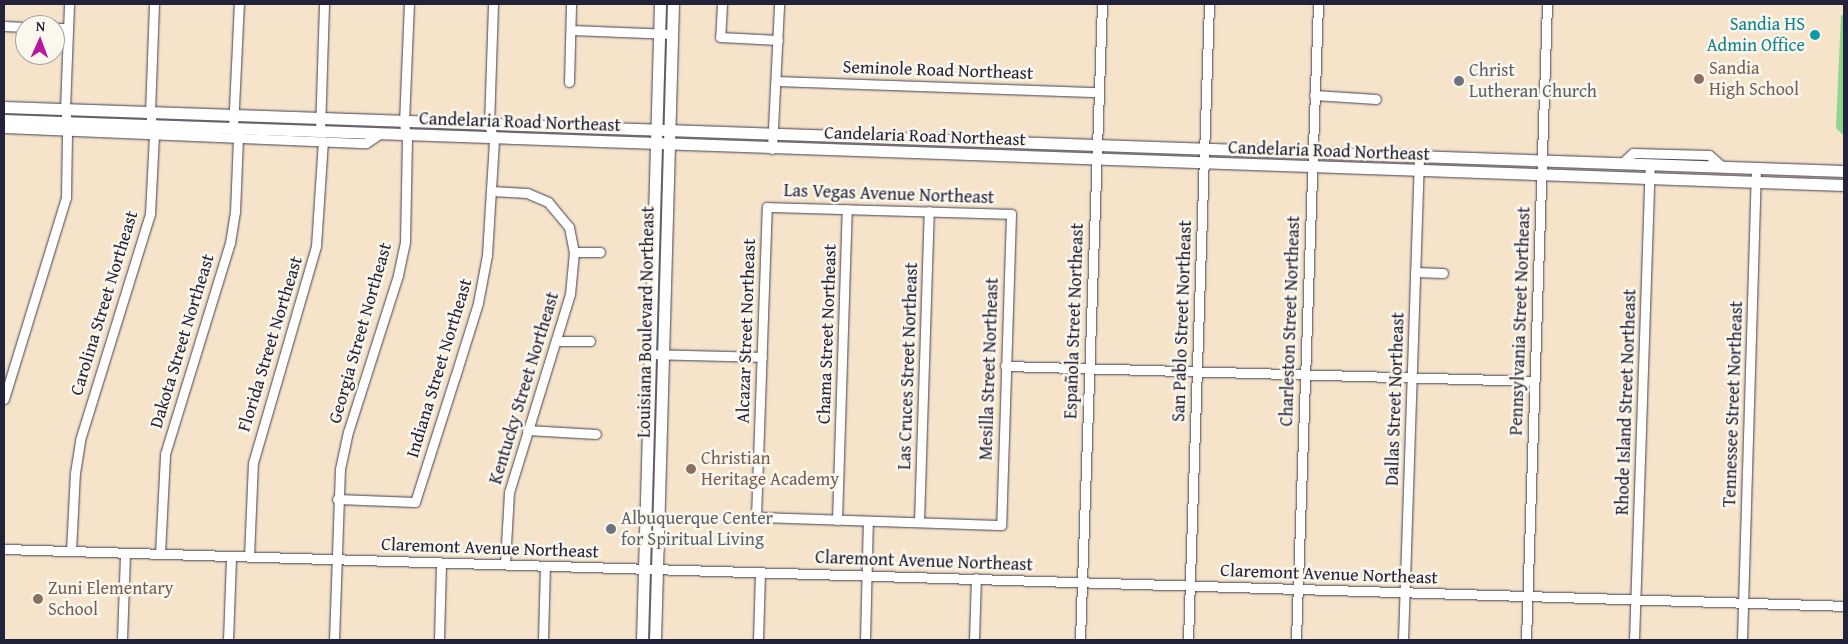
<!DOCTYPE html>
<meta charset="utf-8">
<style>
body{margin:0}
#map{position:relative;width:1848px;height:644px;overflow:hidden;background:#f5e3ca;font-family:"Gentium Book Plus",serif}
div>[style]{position:absolute}
.green>*{inset:0;background:#8ed58f}
.roads{filter:drop-shadow(0 0 1px #423f50) drop-shadow(0 0 1px #423f50)}
.minor>*{height:9px;margin:-4.5px;padding:0 4.5px;transform-origin:4.5px;border-radius:4.5px;background:#fff}
.major>*{height:11px;margin:-5.5px;padding:0 5.5px;transform-origin:5.5px;border-radius:5.5px;background:#fff}
.dots>*{width:14px;height:14px;translate:-50% -50%;box-sizing:border-box;border:2px solid #fbf7ec;border-radius:50%}
span{translate:-50% -50%;white-space:nowrap;text-align:center;line-height:1.15;-webkit-text-stroke:5px #fbf7ec;paint-order:stroke}
.culture-label{font-size:18px;color:#0d838f}
.right{translate:-100% -50%;text-align:right}
.education-label{font-size:18px;color:#785e54}
.left{translate:0 -50%;text-align:left}
.street-label{font-size:18px;color:#22223b}
.worship-label{font-size:18px;color:#5b616d}
.frame{position:absolute;inset:0;border:5px solid #22223b;pointer-events:none}
.north{position:absolute;left:15px;top:15px;width:50px;height:50px;box-sizing:border-box;background:#fbf7ec;border:1px solid #a4a2a5;border-radius:50%;rotate:2deg;font-size:14px;font-weight:700;line-height:20px;text-align:center;color:#22223b}
.north::after{content:'';display:block;margin:auto;width:18px;height:22px;background:#b5179e;clip-path:polygon(50% 0,100% 100%,50% 72%,0 100%)}
</style>
<div id="map">
<div class="green">
<div style="clip-path:polygon(1841px 15px,1844px 15px,1844px 136px,1836px 128px)"></div>
</div>
<div class="roads">
<div class="minor">
<div style="left:722px;top:4px;width:33px;rotate:93deg"></div>
<div style="left:720px;top:37px;width:58px;rotate:3deg"></div>
<div style="left:4px;top:26px;width:21px;rotate:3deg"></div>
<div style="left:55px;top:28px;width:13px"></div>
<div style="left:571px;top:30px;width:101px;rotate:2.3deg"></div>
<div style="left:776px;top:81px;width:322px;rotate:2deg"></div>
<div style="left:569px;top:82px;width:78px;rotate:-88.5deg"></div>
<div style="left:1314px;top:95px;width:62px;rotate:3.7deg"></div>
<div style="left:67px;top:123px;width:14px;rotate:-98deg"></div>
<div style="left:65px;top:109px;width:105px;rotate:-87.8deg"></div>
<div style="left:4px;top:128px;width:362px;rotate:2.4deg"></div>
<div style="left:366px;top:143px;width:14px;rotate:-34deg"></div>
<div style="left:233px;top:129px;width:125px;rotate:-87.3deg"></div>
<div style="left:320px;top:132px;width:128px;rotate:-88.2deg"></div>
<div style="left:772px;top:149px;width:145px;rotate:-87.2deg"></div>
<div style="left:1621px;top:164px;width:16px;rotate:-43deg"></div>
<div style="left:1633px;top:153px;width:76px;rotate:1.5deg"></div>
<div style="left:1709px;top:155px;width:18px;rotate:41deg"></div>
<div style="left:491px;top:191px;width:36px;rotate:3deg"></div>
<div style="left:527px;top:193px;width:23px;rotate:23deg"></div>
<div style="left:548px;top:202px;width:33px;rotate:50deg"></div>
<div style="left:569px;top:227px;width:25px;rotate:79deg"></div>
<div style="left:574px;top:252px;width:42px;rotate:95.4deg"></div>
<div style="left:570px;top:294px;width:207px;rotate:107.1deg"></div>
<div style="left:509px;top:492px;width:72px;rotate:93.2deg"></div>
<div style="left:767px;top:207px;width:244px;rotate:1.6deg"></div>
<div style="left:1011px;top:214px;width:311px;rotate:91.8deg"></div>
<div style="left:1001px;top:525px;width:245px;rotate:-178.1deg"></div>
<div style="left:756px;top:517px;width:310px;rotate:-88deg"></div>
<div style="left:574px;top:252px;width:26px"></div>
<div style="left:1415px;top:272px;width:28px;rotate:2deg"></div>
<div style="left:556px;top:341px;width:34px"></div>
<div style="left:651px;top:354px;width:111px;rotate:1.5deg"></div>
<div style="left:1005px;top:366px;width:529px;rotate:1.62deg"></div>
<div style="left:4px;top:399px;width:210px;rotate:-72.9deg"></div>
<div style="left:66px;top:198px;width:67px;rotate:-89.1deg"></div>
<div style="left:527px;top:430px;width:69px;rotate:3.3deg"></div>
<div style="left:337px;top:499px;width:78px;rotate:2.2deg"></div>
<div style="left:415px;top:502px;width:131px;rotate:-72.3deg"></div>
<div style="left:455px;top:377px;width:77px;rotate:-72.7deg"></div>
<div style="left:478px;top:303px;width:49px;rotate:-79.4deg"></div>
<div style="left:487px;top:255px;width:116px;rotate:-86.5deg"></div>
<div style="left:494px;top:139px;width:15px;rotate:-110deg"></div>
<div style="left:489px;top:125px;width:121px;rotate:-88.1deg"></div>
<div style="left:837px;top:520px;width:311px;rotate:-88.2deg"></div>
<div style="left:919px;top:522px;width:311px;rotate:-88.2deg"></div>
<div style="left:4px;top:549px;width:1841px;rotate:1.77deg"></div>
<div style="left:71px;top:551px;width:78px;rotate:-87.1deg"></div>
<div style="left:75px;top:473px;width:33px;rotate:-81deg"></div>
<div style="left:80px;top:440px;width:237px;rotate:-72.8deg"></div>
<div style="left:150px;top:214px;width:80px;rotate:-87.1deg"></div>
<div style="left:154px;top:134px;width:21px;rotate:-101deg"></div>
<div style="left:150px;top:113px;width:109px;rotate:-87.9deg"></div>
<div style="left:160px;top:554px;width:100px;rotate:-87.1deg"></div>
<div style="left:165px;top:454px;width:221px;rotate:-72.9deg"></div>
<div style="left:230px;top:243px;width:31px;rotate:-81deg"></div>
<div style="left:235px;top:212px;width:74px;rotate:-87.7deg"></div>
<div style="left:249px;top:557px;width:94px;rotate:-87.6deg"></div>
<div style="left:253px;top:463px;width:226px;rotate:-73.8deg"></div>
<div style="left:316px;top:246px;width:105px;rotate:-86.2deg"></div>
<div style="left:122px;top:640px;width:87px;rotate:-88deg"></div>
<div style="left:228px;top:640px;width:83px;rotate:-87.9deg"></div>
<div style="left:334px;top:640px;width:171px;rotate:-88deg"></div>
<div style="left:340px;top:469px;width:38px;rotate:-78deg"></div>
<div style="left:348px;top:432px;width:165px;rotate:-72.3deg"></div>
<div style="left:398px;top:275px;width:34px;rotate:-78deg"></div>
<div style="left:405px;top:242px;width:100px;rotate:-88.9deg"></div>
<div style="left:407px;top:142px;width:20px;rotate:-99deg"></div>
<div style="left:404px;top:122px;width:118px;rotate:-87.6deg"></div>
<div style="left:439px;top:640px;width:77px;rotate:-88.5deg"></div>
<div style="left:543px;top:640px;width:74px;rotate:-88.5deg"></div>
<div style="left:758px;top:640px;width:68px;rotate:-88.3deg"></div>
<div style="left:865px;top:640px;width:119px;rotate:-88.6deg"></div>
<div style="left:974px;top:640px;width:62px;rotate:-88.2deg"></div>
<div style="left:1080px;top:640px;width:636px;rotate:-88.02deg"></div>
<div style="left:1188px;top:640px;width:636px;rotate:-88.11deg"></div>
<div style="left:1296px;top:640px;width:636px;rotate:-88.02deg"></div>
<div style="left:1403px;top:640px;width:482px;rotate:-88.1deg"></div>
<div style="left:1526px;top:640px;width:636px;rotate:-88.11deg"></div>
<div style="left:1634px;top:640px;width:475px;rotate:-88.1deg"></div>
<div style="left:1742px;top:640px;width:472px;rotate:-88.3deg"></div>
</div>
<div class="major">
<div style="left:4px;top:107px;width:1841px;rotate:1.99deg"></div>
<div style="left:4px;top:120px;width:1841px;rotate:2.02deg"></div>
<div style="left:642px;top:640px;width:636px;rotate:-88.38deg"></div>
<div style="left:655px;top:640px;width:636px;rotate:-88.38deg"></div>
</div>
</div>
<div class="dots">
<div style="left:1815px;top:35px;background:#0f9aa8"></div>
<div style="left:1699px;top:79px;background:#8d6e63"></div>
<div style="left:1459px;top:81px;background:#6b7280"></div>
<div style="left:691px;top:469px;background:#8d6e63"></div>
<div style="left:611px;top:529px;background:#6b7280"></div>
<div style="left:38px;top:599px;background:#8d6e63"></div>
</div>
<div class="culture-label">
<span class="right" style="left:1805px;top:35px">Sandia HS<br>Admin Office</span>
</div>
<div class="education-label">
<span class="left" style="left:1709px;top:79px">Sandia<br>High School</span>
<span class="left" style="left:701px;top:469px">Christian<br>Heritage Academy</span>
<span class="left" style="left:48px;top:599px">Zuni Elementary<br>School</span>
</div>
<div class="street-label">
<span style="left:938px;top:70px;rotate:2deg">Seminole Road Northeast</span>
<span style="left:520px;top:122px;rotate:2deg">Candelaria Road Northeast</span>
<span style="left:925px;top:136px;rotate:2deg">Candelaria Road Northeast</span>
<span style="left:1329px;top:151px;rotate:2deg">Candelaria Road Northeast</span>
<span style="left:889px;top:194px;rotate:2deg">Las Vegas Avenue Northeast</span>
<span style="left:104px;top:303px;rotate:-73deg">Carolina Street Northeast</span>
<span style="left:1074px;top:321px;rotate:-88deg">Española Street Northeast</span>
<span style="left:1182px;top:321px;rotate:-88deg">San Pablo Street Northeast</span>
<span style="left:1290px;top:321px;rotate:-88deg">Charleston Street Northeast</span>
<span style="left:1520px;top:321px;rotate:-88deg">Pennsylvania Street Northeast</span>
<span style="left:646px;top:322px;rotate:-89deg">Louisiana Boulevard Northeast</span>
<span style="left:746px;top:331px;rotate:-88deg">Alcazar Street Northeast</span>
<span style="left:360px;top:333px;rotate:-74deg">Georgia Street Northeast</span>
<span style="left:827px;top:334px;rotate:-88deg">Chama Street Northeast</span>
<span style="left:182px;top:341px;rotate:-73deg">Dakota Street Northeast</span>
<span style="left:270px;top:344px;rotate:-73deg">Florida Street Northeast</span>
<span style="left:908px;top:366px;rotate:-88deg">Las Cruces Street Northeast</span>
<span style="left:439px;top:368px;rotate:-73deg">Indiana Street Northeast</span>
<span style="left:989px;top:369px;rotate:-88deg">Mesilla Street Northeast</span>
<span style="left:524px;top:388px;rotate:-73deg">Kentucky Street Northeast</span>
<span style="left:1395px;top:399px;rotate:-88deg">Dallas Street Northeast</span>
<span style="left:1626px;top:402px;rotate:-88deg">Rhode Island Street Northeast</span>
<span style="left:1733px;top:404px;rotate:-88deg">Tennessee Street Northeast</span>
<span style="left:490px;top:548px;rotate:2deg">Claremont Avenue Northeast</span>
<span style="left:924px;top:561px;rotate:2deg">Claremont Avenue Northeast</span>
<span style="left:1329px;top:574px;rotate:2deg">Claremont Avenue Northeast</span>
</div>
<div class="worship-label">
<span class="left" style="left:1469px;top:81px">Christ<br>Lutheran Church</span>
<span class="left" style="left:621px;top:529px">Albuquerque Center<br>for Spiritual Living</span>
</div>
<div class="frame"></div>
<div class="north">N</div>
</div>
